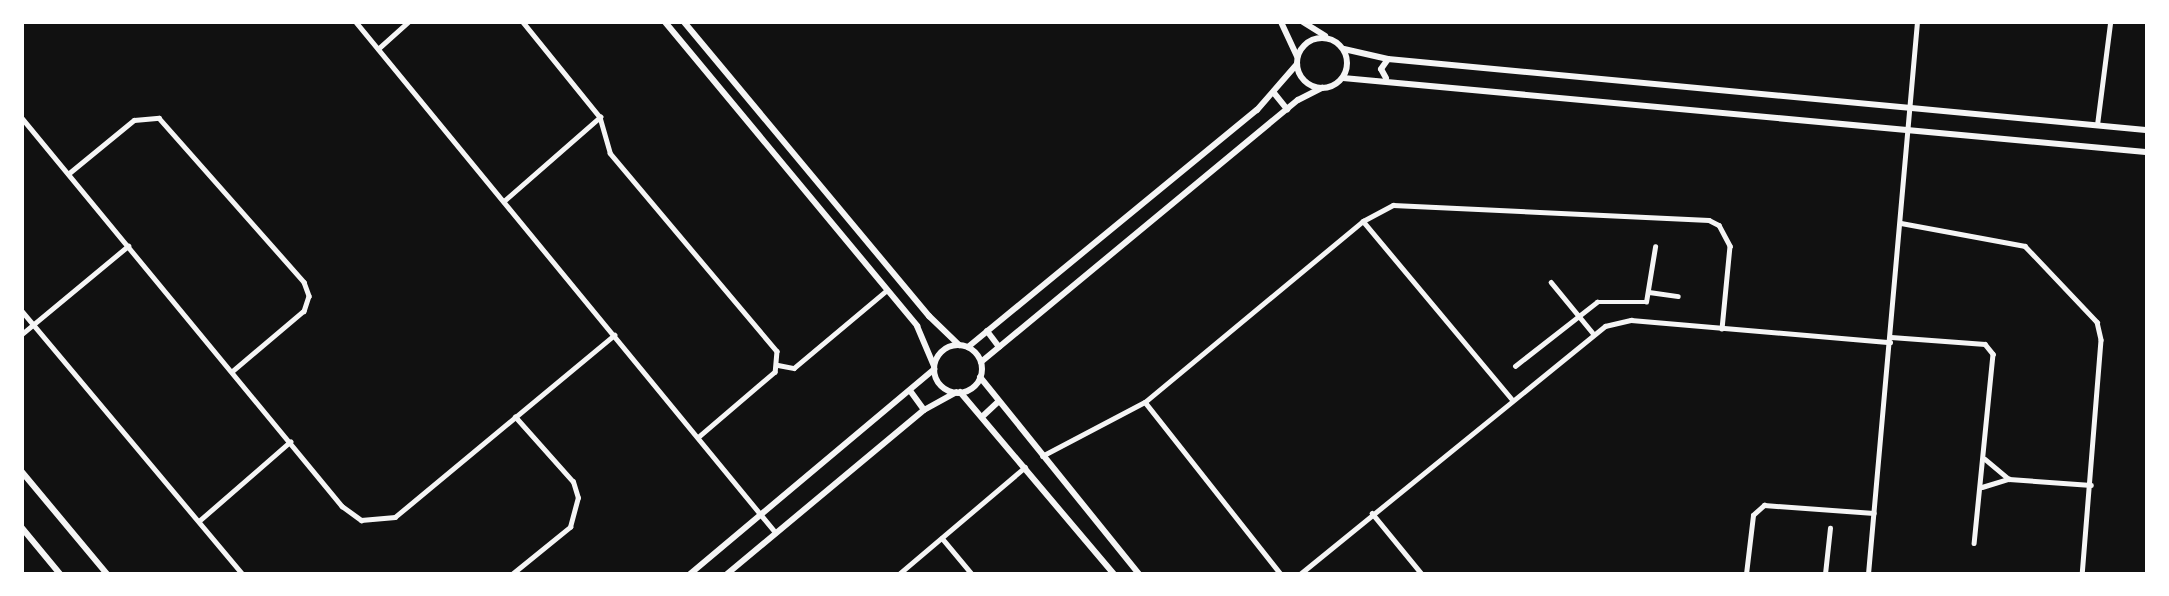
<!DOCTYPE html>
<style>
body{margin:0}
#map{position:relative;width:2169px;height:596px;overflow:hidden;background:#111;font-family:Georgia,serif}
div>[style]{position:absolute}
.minor>*{height:4.5px;margin:-2.25px;padding:0 2.25px;transform-origin:2.25px;border-radius:2.25px;background:#f5f5f5}
.tertiary>*{height:6px;margin:-3px;padding:0 3px;transform-origin:3px;border-radius:3px;background:#f5f5f5}
.tertiary>.ring{margin:-3px;padding:0;box-sizing:content-box;background:none;border:6px solid #f5f5f5;border-radius:50%}
span{translate:-50% -50%;white-space:nowrap;text-align:center;line-height:1.15;-webkit-text-stroke:6px #fff;paint-order:stroke}
.frame{position:absolute;inset:0;border:24px solid #fff;pointer-events:none}
</style>
<div id="map">
<div class="minor">
<div style="left:356px;top:22px;width:661px;rotate:50.58deg"></div>
<div style="left:523px;top:22px;width:122px;rotate:51deg"></div>
<div style="left:600px;top:117px;width:37px;rotate:74deg"></div>
<div style="left:610px;top:153px;width:259px;rotate:49.9deg"></div>
<div style="left:777px;top:351px;width:21px;rotate:95deg"></div>
<div style="left:775px;top:372px;width:100px;rotate:139.5deg"></div>
<div style="left:2105px;top:22px;width:18px"></div>
<div style="left:378px;top:49px;width:40px;rotate:-42deg"></div>
<div style="left:22px;top:118px;width:503px;rotate:50.49deg"></div>
<div style="left:342px;top:506px;width:24px;rotate:36deg"></div>
<div style="left:361px;top:520px;width:34px;rotate:-5deg"></div>
<div style="left:395px;top:517px;width:285px;rotate:-39.7deg"></div>
<div style="left:2097px;top:125px;width:103px;rotate:-82.7deg"></div>
<div style="left:68px;top:174px;width:85px;rotate:-39.3deg"></div>
<div style="left:134px;top:120px;width:25px;rotate:-5deg"></div>
<div style="left:159px;top:118px;width:219px;rotate:48.5deg"></div>
<div style="left:304px;top:282px;width:15px;rotate:70deg"></div>
<div style="left:309px;top:296px;width:16px;rotate:108deg"></div>
<div style="left:304px;top:311px;width:94px;rotate:139.7deg"></div>
<div style="left:504px;top:201px;width:128px;rotate:-41.2deg"></div>
<div style="left:1363px;top:221px;width:231px;rotate:50.1deg"></div>
<div style="left:1901px;top:223px;width:126px;rotate:10.5deg"></div>
<div style="left:2025px;top:246px;width:105px;rotate:46.5deg"></div>
<div style="left:2097px;top:322px;width:18px;rotate:77deg"></div>
<div style="left:2101px;top:340px;width:235px;rotate:94.6deg"></div>
<div style="left:1551px;top:282px;width:65px;rotate:50.6deg"></div>
<div style="left:1649px;top:292px;width:29px;rotate:8deg"></div>
<div style="left:22px;top:311px;width:344px;rotate:50deg"></div>
<div style="left:22px;top:334px;width:138px;rotate:-39.7deg"></div>
<div style="left:1891px;top:337px;width:94px;rotate:4.3deg"></div>
<div style="left:1985px;top:344px;width:13px;rotate:51deg"></div>
<div style="left:1993px;top:354px;width:190px;rotate:95.7deg"></div>
<div style="left:778px;top:365px;width:16px;rotate:11deg"></div>
<div style="left:794px;top:368px;width:121px;rotate:-40deg"></div>
<div style="left:1515px;top:366px;width:104px;rotate:-38deg"></div>
<div style="left:1597px;top:302px;width:49px"></div>
<div style="left:1646px;top:302px;width:56px;rotate:-80.7deg"></div>
<div style="left:1145px;top:402px;width:219px;rotate:51.7deg"></div>
<div style="left:1042px;top:456px;width:116px;rotate:-27.7deg"></div>
<div style="left:1145px;top:402px;width:283px;rotate:-39.7deg"></div>
<div style="left:1363px;top:221px;width:34px;rotate:-28deg"></div>
<div style="left:1393px;top:205px;width:316px;rotate:2.7deg"></div>
<div style="left:1709px;top:220px;width:11px;rotate:27deg"></div>
<div style="left:1719px;top:225px;width:24px;rotate:62deg"></div>
<div style="left:1730px;top:246px;width:83px;rotate:95.5deg"></div>
<div style="left:1985px;top:459px;width:31px;rotate:40deg"></div>
<div style="left:1982px;top:487px;width:28px;rotate:-17deg"></div>
<div style="left:2009px;top:479px;width:82px;rotate:4.2deg"></div>
<div style="left:1372px;top:513px;width:79px;rotate:50.7deg"></div>
<div style="left:199px;top:521px;width:121px;rotate:-41deg"></div>
<div style="left:942px;top:538px;width:47px;rotate:50.2deg"></div>
<div style="left:512px;top:574px;width:75px;rotate:-39deg"></div>
<div style="left:570px;top:527px;width:30px;rotate:-75deg"></div>
<div style="left:578px;top:498px;width:17px;rotate:-107deg"></div>
<div style="left:573px;top:482px;width:87px;rotate:-131.7deg"></div>
<div style="left:899px;top:574px;width:165px;rotate:-40.3deg"></div>
<div style="left:1300px;top:574px;width:393px;rotate:-39.1deg"></div>
<div style="left:1605px;top:326px;width:27px;rotate:-13deg"></div>
<div style="left:1631px;top:320px;width:260px;rotate:4.9deg"></div>
<div style="left:1746px;top:574px;width:59px;rotate:-83.2deg"></div>
<div style="left:1753px;top:515px;width:15px;rotate:-42deg"></div>
<div style="left:1764px;top:505px;width:110px;rotate:4.2deg"></div>
<div style="left:1825px;top:574px;width:46px;rotate:-83.8deg"></div>
<div style="left:1868px;top:574px;width:554px;rotate:-84.93deg"></div>
</div>
<div class="tertiary">
<div style="left:665px;top:22px;width:395px;rotate:50.3deg"></div>
<div style="left:917px;top:326px;width:43px;rotate:67deg"></div>
<div style="left:684px;top:22px;width:383px;rotate:50.2deg"></div>
<div style="left:929px;top:316px;width:42px;rotate:44deg"></div>
<div style="left:1281px;top:22px;width:38px;rotate:65deg"></div>
<div style="left:1303px;top:22px;width:26px;rotate:32deg"></div>
<div class="ring" style="left:1297px;top:38px;width:44px;height:44px"></div>
<div style="left:1344px;top:49px;width:45px;rotate:12.8deg"></div>
<div style="left:1388px;top:59px;width:761px;rotate:5.35deg"></div>
<div style="left:1343px;top:78px;width:806px;rotate:5.27deg"></div>
<div style="left:1386px;top:78px;width:10px;rotate:-119deg"></div>
<div style="left:1381px;top:69px;width:12px;rotate:-55deg"></div>
<div style="left:1274px;top:93px;width:21px;rotate:51deg"></div>
<div style="left:987px;top:331px;width:20px;rotate:53deg"></div>
<div class="ring" style="left:934px;top:345px;width:42px;height:42px"></div>
<div style="left:968px;top:347px;width:374px;rotate:-39.4deg"></div>
<div style="left:1257px;top:110px;width:61px;rotate:-49deg"></div>
<div style="left:981px;top:362px;width:411px;rotate:-39.6deg"></div>
<div style="left:1298px;top:100px;width:27px;rotate:-27deg"></div>
<div style="left:980px;top:377px;width:253px;rotate:51.1deg"></div>
<div style="left:911px;top:392px;width:22px;rotate:54deg"></div>
<div style="left:960px;top:392px;width:238px;rotate:49.8deg"></div>
<div style="left:984px;top:415px;width:19px;rotate:-43deg"></div>
<div style="left:22px;top:472px;width:133px;rotate:50.2deg"></div>
<div style="left:22px;top:528px;width:60px;rotate:50.4deg"></div>
<div style="left:690px;top:574px;width:319px;rotate:-40deg"></div>
<div style="left:727px;top:574px;width:256px;rotate:-39.8deg"></div>
<div style="left:924px;top:410px;width:37px;rotate:-29deg"></div>
</div>
<div class="frame"></div>
</div>
